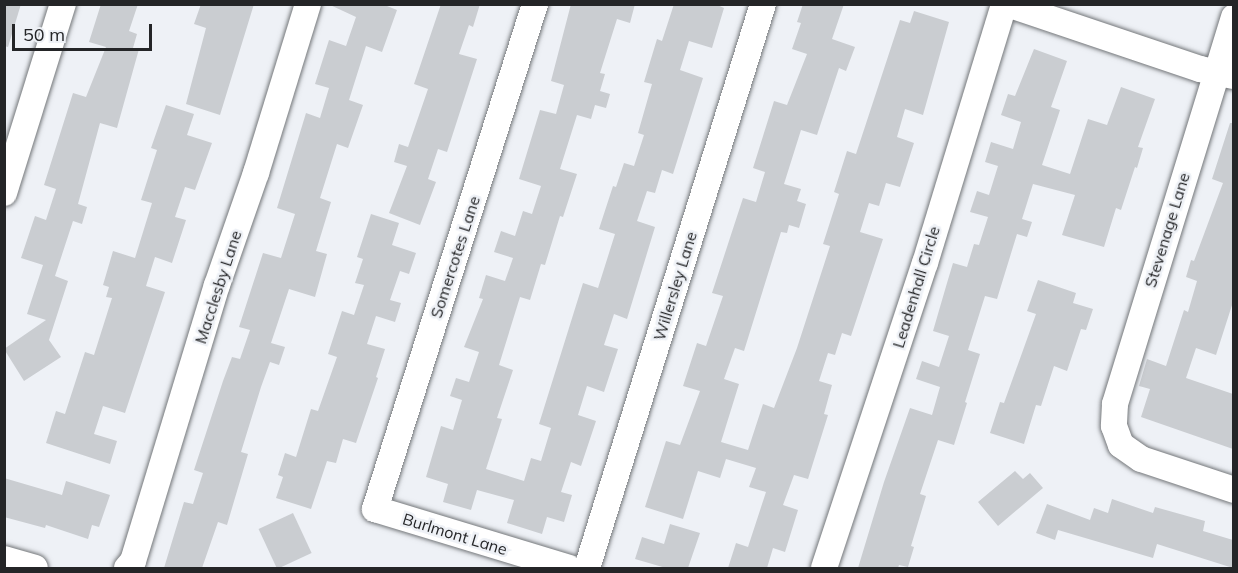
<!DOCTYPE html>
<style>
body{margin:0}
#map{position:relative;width:1238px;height:573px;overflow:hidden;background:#eef1f6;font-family:Mulish,sans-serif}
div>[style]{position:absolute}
.building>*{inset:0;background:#cacdd1;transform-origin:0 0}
.roads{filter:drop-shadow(0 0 2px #74777a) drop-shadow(0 0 2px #74777a)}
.minor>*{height:26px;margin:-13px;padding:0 13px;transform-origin:13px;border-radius:13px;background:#fff}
span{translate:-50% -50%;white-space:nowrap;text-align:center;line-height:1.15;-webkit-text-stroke:5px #eef1f6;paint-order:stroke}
.street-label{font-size:16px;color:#242527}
.frame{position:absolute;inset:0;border:6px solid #242527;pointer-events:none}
.scale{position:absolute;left:12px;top:24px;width:140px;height:27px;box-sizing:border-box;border:3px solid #242527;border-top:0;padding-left:8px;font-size:18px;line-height:21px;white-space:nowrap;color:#242527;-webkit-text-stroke:4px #eef1f6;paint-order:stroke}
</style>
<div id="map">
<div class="building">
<div style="clip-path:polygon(4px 4px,21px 4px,8px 47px,4px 46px)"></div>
<div style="clip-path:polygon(101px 4px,138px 4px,129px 31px,137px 34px,133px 48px,139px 49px,117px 128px,100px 123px,78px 204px,87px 207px,82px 224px,73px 221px,55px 276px,68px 281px,49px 340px,61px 357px,24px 381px,4px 349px,46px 320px,27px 314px,43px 265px,21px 258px,35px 216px,46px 220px,56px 189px,44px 185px,73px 93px,86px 97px,106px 47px,89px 42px)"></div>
<div style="clip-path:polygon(201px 4px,254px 4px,220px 115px,186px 104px,206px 28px,194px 24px)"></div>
<div style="clip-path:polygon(328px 4px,382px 4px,397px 10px,382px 52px,366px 46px,349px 100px,363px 105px,348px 148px,337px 144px,320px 198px,331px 202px,316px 251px,327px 254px,315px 297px,289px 289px,271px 343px,285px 347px,279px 365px,270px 362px,261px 387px,241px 452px,248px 454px,227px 525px,218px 522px,202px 568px,164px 568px,184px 502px,193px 504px,203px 473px,194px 470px,223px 381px,232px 357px,240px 359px,250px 330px,239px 327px,263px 253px,281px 258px,295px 214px,277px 208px,306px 113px,320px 118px,329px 88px,315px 84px,329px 40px,346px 46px,356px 17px)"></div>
<div style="clip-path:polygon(441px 4px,480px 4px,473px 27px,469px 25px,459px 54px,477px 59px,447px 152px,438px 149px,428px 179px,436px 182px,420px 225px,389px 213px,407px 166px,394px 162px,399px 144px,408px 147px,428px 89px,414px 84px)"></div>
<div style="clip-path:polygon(571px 4px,635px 4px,630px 23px,617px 19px,600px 73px,605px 74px,600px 91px,610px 94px,606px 108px,595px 105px,591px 119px,577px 115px,560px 169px,577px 174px,563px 217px,560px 216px,545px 265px,541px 264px,530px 300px,520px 297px,499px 365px,513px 370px,497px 418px,502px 419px,486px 469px,524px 481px,531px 458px,541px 461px,551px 428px,539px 424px,583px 283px,598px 288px,615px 234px,599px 229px,613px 186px,616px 187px,624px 163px,634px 166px,644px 135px,638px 133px,652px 84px,644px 82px,657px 39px,662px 41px,674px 4px,715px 4px,724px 8px,712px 48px,689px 41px,680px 70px,703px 78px,673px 174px,662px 170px,655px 193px,647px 191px,637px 221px,655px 227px,627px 319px,614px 314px,604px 345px,618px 349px,604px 392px,587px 386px,578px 415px,596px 421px,581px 466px,571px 462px,561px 492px,572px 495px,564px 522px,547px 517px,542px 534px,507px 523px,514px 500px,477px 490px,471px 510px,443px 502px,448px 484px,426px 477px,441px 426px,453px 430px,462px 400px,450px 396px,456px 378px,469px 382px,479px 352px,464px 347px,483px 299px,479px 298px,486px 275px,505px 281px,513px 258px,494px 252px,501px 231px,515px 236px,523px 211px,532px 214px,541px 186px,519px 179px,540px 110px,556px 114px,564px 85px,551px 81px)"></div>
<div style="clip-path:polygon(803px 4px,844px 4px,832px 39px,855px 47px,846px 71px,839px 68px,817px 135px,801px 130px,784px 184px,801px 189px,797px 201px,806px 204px,799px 228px,789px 225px,787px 233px,781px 232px,744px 351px,735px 348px,724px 379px,739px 384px,721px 442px,748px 450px,763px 404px,774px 408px,797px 348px,830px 246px,823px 244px,839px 194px,834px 192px,847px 151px,856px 154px,900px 20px,910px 23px,914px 11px,949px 22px,923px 115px,905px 109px,897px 137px,914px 143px,900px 187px,886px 183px,879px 206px,869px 203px,860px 232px,883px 239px,851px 336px,842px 333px,835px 355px,828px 353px,819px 381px,832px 385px,824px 414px,828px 415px,808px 479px,794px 475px,783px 505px,798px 510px,785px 552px,773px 548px,767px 568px,728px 568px,736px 543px,748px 547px,766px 492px,749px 487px,756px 468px,726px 459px,720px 478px,698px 471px,683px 519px,645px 507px,666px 441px,680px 445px,700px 391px,683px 386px,697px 343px,706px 346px,723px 296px,712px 293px,743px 198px,756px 202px,765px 172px,753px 168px,774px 101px,787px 105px,807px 54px,792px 49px,801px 23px,797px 22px)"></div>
<div style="clip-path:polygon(1034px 49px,1067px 61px,1051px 107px,1060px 110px,1042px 165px,1070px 174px,1088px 119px,1107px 125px,1121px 87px,1155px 99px,1138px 147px,1143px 148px,1137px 168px,1135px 167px,1121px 210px,1116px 208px,1104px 247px,1062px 235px,1075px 195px,1033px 184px,1022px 219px,1032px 222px,1027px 237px,1017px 234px,997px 299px,985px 296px,968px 350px,980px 354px,965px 402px,967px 403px,954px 445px,938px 440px,920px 494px,926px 496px,911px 546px,914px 547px,908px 567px,899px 565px,898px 568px,858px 568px,884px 482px,910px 408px,932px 415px,940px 387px,916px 379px,922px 361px,939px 367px,949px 336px,933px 331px,947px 283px,953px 263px,967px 267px,974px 244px,979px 245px,988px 217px,970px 212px,977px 191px,989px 195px,998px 166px,985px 162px,991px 142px,1013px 149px,1021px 122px,1001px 115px,1008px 94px,1015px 96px)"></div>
<div style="clip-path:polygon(166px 105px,194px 114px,187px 135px,212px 143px,195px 190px,185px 187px,175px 217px,186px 220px,172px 263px,155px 257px,146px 286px,165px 292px,125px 413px,103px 406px,94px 434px,117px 441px,110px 464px,46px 443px,56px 411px,65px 414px,85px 352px,94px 355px,112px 298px,106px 297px,109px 287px,103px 285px,113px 251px,135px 258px,152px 203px,141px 200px,157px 150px,151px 148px)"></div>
<div style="clip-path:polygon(1230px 123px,1233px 123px,1233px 302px,1216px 355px,1196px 348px,1186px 378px,1233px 394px,1233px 449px,1141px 417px,1150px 389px,1139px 386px,1147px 359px,1166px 366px,1184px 310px,1188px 312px,1197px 281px,1186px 277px,1191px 260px,1194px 261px,1223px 183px,1212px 179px)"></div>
<div style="clip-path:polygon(371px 214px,399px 223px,392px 245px,416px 253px,409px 274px,400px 271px,390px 300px,401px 303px,395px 322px,376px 316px,367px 344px,385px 349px,376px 377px,378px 378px,356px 443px,343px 439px,336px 463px,327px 461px,311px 509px,276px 498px,283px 477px,278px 475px,285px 453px,296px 457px,311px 409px,318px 411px,337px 357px,328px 354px,342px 311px,354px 315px,364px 285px,355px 283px,363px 259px,357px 257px)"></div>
<div style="clip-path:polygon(1038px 280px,1076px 293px,1073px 303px,1093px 309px,1086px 330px,1081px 329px,1067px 371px,1054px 366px,1041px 406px,1036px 405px,1024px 444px,990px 433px,1000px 402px,1004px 403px,1036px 314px,1027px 311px)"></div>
<div style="clip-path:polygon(1015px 471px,1023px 479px,1030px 473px,1043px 488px,998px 526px,978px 502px)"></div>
<div style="clip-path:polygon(4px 478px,62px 495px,66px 481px,110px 495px,99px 527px,92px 525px,88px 539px,46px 525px,45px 528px,4px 517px)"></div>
<div style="clip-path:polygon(1112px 499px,1153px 513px,1155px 507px,1205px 521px,1203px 531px,1233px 540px,1233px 568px,1157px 544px,1153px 558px,1058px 530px,1055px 540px,1036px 533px,1047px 504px,1090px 520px,1094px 508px,1108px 513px)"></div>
<div style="left:293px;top:513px;width:44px;height:38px;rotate:65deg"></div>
<div style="clip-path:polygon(670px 524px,700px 533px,688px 568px,666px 568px,635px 559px,642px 537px,664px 544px)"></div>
</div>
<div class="roads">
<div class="minor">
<div style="left:535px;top:4px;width:530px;rotate:107.58deg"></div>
<div style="left:375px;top:509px;width:203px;rotate:16.9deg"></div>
<div style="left:1007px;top:4px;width:204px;rotate:18.6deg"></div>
<div style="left:1200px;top:69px;width:33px;rotate:12deg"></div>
<div style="left:1234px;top:17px;width:405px;rotate:107.1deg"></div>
<div style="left:1115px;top:404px;width:22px;rotate:93deg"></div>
<div style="left:1114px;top:426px;width:20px;rotate:70deg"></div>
<div style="left:1121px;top:445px;width:24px;rotate:35deg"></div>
<div style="left:1141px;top:459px;width:98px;rotate:18.4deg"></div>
<div style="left:4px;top:193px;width:198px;rotate:-72.7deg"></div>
<div style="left:4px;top:559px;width:32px;rotate:16deg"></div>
<div style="left:127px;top:568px;width:9px;rotate:-49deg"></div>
<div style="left:133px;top:561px;width:288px;rotate:-73.1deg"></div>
<div style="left:217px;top:285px;width:119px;rotate:-70.8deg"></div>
<div style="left:256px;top:173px;width:177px;rotate:-72.9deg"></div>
<div style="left:587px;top:568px;width:591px;rotate:-72.67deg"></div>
<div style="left:824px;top:568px;width:321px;rotate:-71.7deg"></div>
<div style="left:925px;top:263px;width:271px;rotate:-73deg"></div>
</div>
</div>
<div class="street-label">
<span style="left:1167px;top:230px;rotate:-73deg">Stevenage Lane</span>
<span style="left:455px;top:257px;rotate:-72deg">Somercotes Lane</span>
<span style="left:675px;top:286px;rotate:-73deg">Willersley Lane</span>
<span style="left:218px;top:287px;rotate:-72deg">Macclesby Lane</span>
<span style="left:916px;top:287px;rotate:-73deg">Leadenhall Circle</span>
<span style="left:455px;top:534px;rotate:17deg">Burlmont Lane</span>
</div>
<div class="frame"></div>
<div class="scale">50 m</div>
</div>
